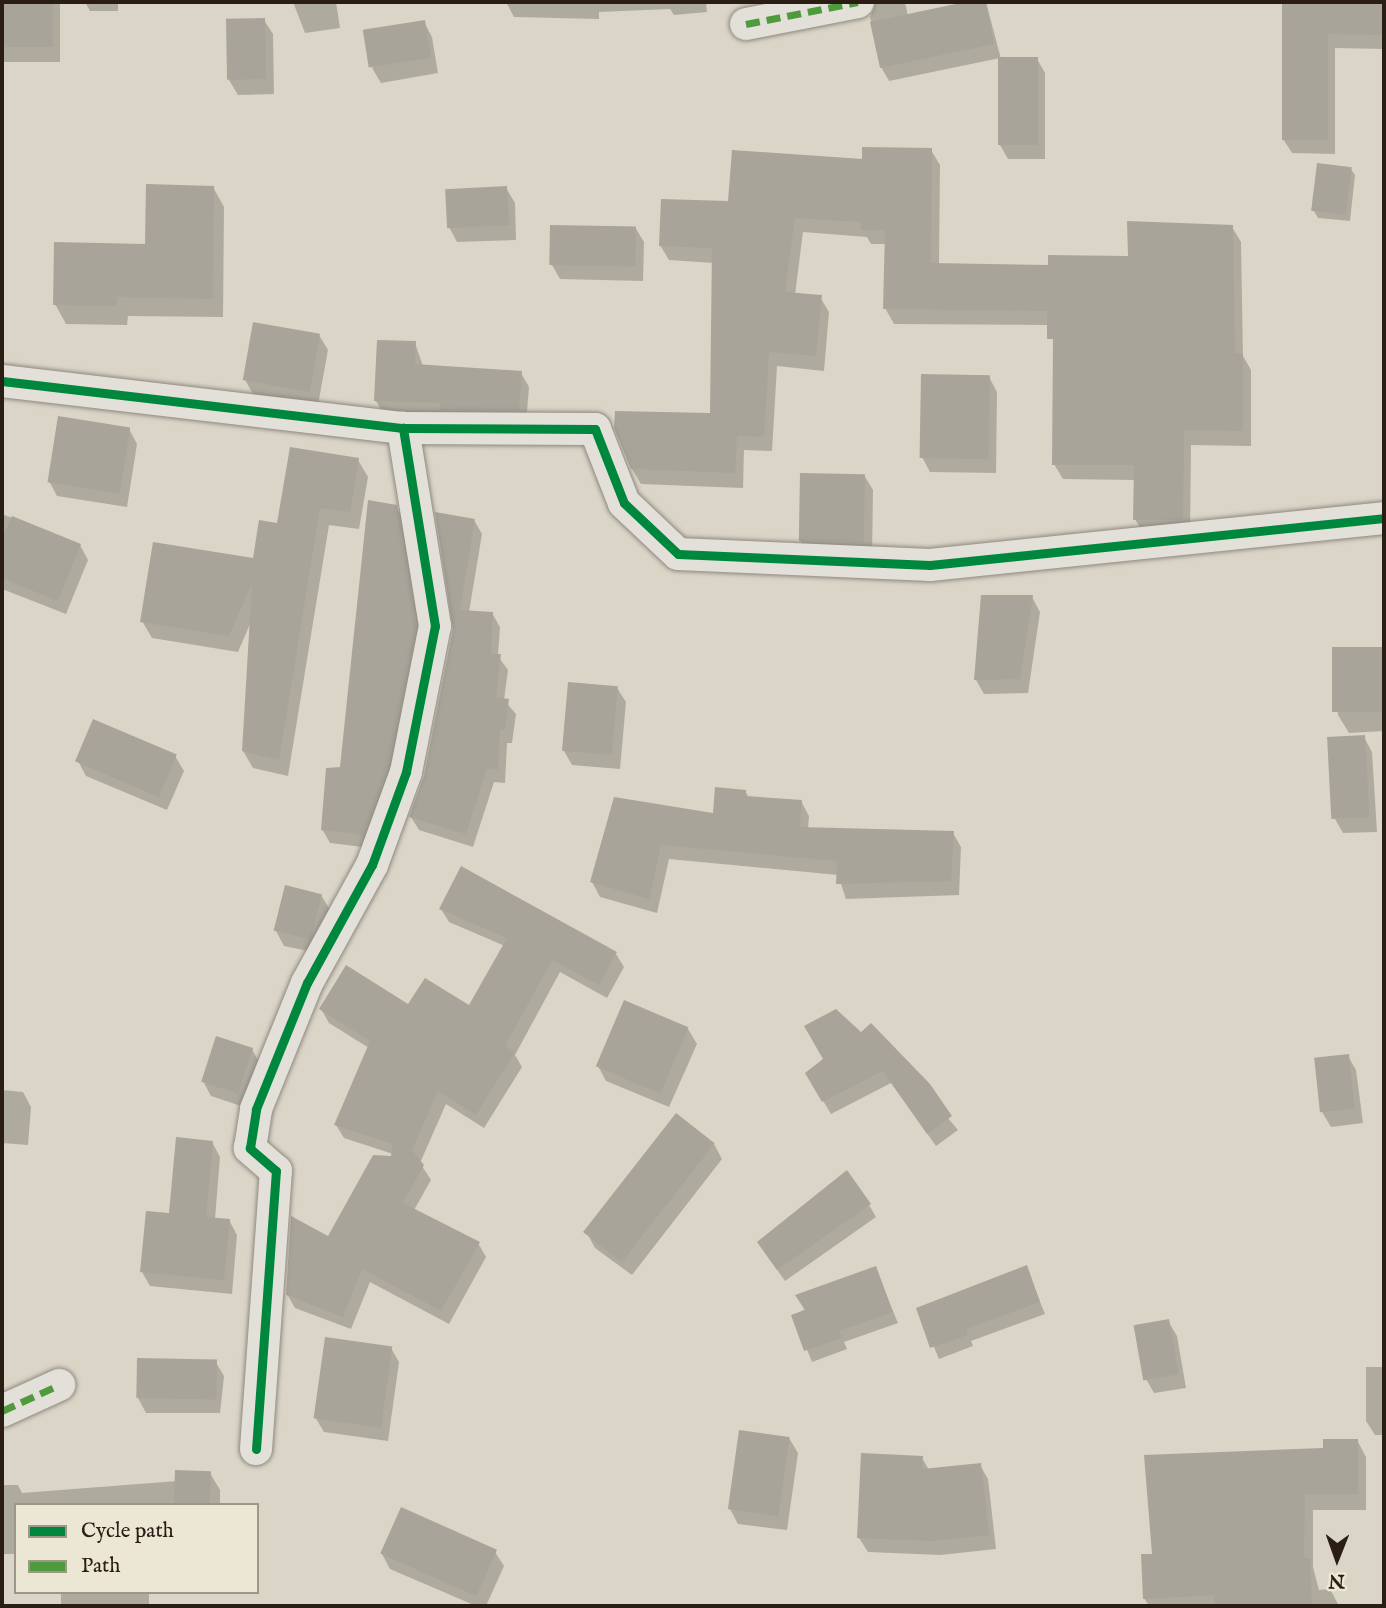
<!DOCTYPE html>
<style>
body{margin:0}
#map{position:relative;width:1386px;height:1608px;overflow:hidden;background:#dad5c6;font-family:"IM FELL English",serif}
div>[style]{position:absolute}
.shadow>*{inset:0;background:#0003;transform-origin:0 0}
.building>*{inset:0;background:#a8a49a;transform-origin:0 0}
.roads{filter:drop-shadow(0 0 2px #8e8980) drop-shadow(0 0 2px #8e8980)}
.minor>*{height:32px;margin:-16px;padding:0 16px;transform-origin:16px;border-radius:16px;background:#e3e0d9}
.quiet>*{height:7px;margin-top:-3.5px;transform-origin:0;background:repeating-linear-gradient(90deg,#4f9a3d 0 14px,transparent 0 21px)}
.cycleway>*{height:9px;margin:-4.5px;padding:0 4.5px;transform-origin:4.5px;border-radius:4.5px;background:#00873e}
span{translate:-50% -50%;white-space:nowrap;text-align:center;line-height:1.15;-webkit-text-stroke:5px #ece6d5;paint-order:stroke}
.frame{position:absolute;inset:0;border:4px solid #2a1d14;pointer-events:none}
.legend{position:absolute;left:14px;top:1503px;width:245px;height:91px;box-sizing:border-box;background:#ece6d5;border:2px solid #9e9688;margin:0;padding:9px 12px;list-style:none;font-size:21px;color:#2a1d14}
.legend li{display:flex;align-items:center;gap:14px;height:35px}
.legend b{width:35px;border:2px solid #9e9688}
.north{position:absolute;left:1302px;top:1524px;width:70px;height:70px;-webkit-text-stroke:5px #ece6d5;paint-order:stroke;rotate:181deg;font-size:19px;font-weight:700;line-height:28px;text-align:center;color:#2a1d14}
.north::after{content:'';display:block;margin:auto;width:24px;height:32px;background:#2a1d14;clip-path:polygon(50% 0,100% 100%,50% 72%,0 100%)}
</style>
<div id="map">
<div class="shadow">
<div style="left:2px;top:2px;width:58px;height:60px"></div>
<div style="clip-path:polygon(85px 2px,118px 2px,118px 11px,90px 11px)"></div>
<div style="clip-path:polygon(293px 2px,336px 2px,340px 28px,305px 33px)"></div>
<div style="clip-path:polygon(506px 2px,706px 2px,707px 12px,674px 15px,670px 9px,599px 12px,599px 19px,514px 17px)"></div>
<div style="clip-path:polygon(876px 2px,905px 2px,908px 16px,986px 2px,1001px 59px,1037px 59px,1045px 73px,1045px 159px,1008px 159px,1000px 145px,1000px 58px,889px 81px,881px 67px,870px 17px)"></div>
<div style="clip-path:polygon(1284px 2px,1384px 2px,1384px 49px,1335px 48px,1335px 154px,1292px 153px,1283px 139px)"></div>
<div style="clip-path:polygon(264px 20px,273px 34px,274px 94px,238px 95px,229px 80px)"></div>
<div style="clip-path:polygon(424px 22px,432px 37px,438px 73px,381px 83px,372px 68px)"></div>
<div style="clip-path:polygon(931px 150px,940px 165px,939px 265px,1050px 267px,1130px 258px,1232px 227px,1241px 242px,1243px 356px,1251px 370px,1251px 446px,1191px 445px,1190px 535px,1144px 534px,1135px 519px,1136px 480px,1063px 479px,1054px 464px,1055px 348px,1049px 325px,894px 324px,885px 308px,886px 244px,871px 244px,867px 237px,803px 232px,795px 295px,820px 297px,829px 312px,824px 371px,777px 366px,772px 451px,744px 450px,743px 488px,641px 484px,632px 469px,712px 415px,714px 263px,669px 260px,660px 245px,730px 203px,863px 161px)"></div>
<div style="clip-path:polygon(1351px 169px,1355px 175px,1350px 221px,1318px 218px,1314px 211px)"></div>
<div style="clip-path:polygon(213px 187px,224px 207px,223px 317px,128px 316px,127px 325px,66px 324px,55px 304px,147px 246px)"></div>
<div style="clip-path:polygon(506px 188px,515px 203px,516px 240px,457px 242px,449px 227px)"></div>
<div style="clip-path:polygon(635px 227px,644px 242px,643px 281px,560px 279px,552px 265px)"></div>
<div style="clip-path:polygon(319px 335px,328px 350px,318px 405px,253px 394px,245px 380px)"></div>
<div style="clip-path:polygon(415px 343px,423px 366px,521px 373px,529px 387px,526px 424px,384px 415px,376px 401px)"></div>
<div style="clip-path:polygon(989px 377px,997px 392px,996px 473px,930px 472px,922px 457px)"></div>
<div style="clip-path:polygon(129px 429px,137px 444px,127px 507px,57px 496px,49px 481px)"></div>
<div style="clip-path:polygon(358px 460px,368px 477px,359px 529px,329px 525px,288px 776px,253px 768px,243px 751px,250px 624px,238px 652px,152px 638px,142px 621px,255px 560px,279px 525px)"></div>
<div style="clip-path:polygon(864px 475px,873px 490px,872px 558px,809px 555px,800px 540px)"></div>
<div style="clip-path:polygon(396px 507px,404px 520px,423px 640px,371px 848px,330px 843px,322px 829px,342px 769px)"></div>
<div style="clip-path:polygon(2px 514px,80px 545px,88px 560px,66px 614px,2px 589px)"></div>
<div style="clip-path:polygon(474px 520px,482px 534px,469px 612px,492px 613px,500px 627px,498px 656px,508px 670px,504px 700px,516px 714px,512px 743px,507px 743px,505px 783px,494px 782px,473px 847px,419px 830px,411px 817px,426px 776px)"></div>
<div style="clip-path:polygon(1032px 597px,1040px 612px,1028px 693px,984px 694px,976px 680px)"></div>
<div style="clip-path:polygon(1384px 648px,1384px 731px,1349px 733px,1338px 715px,1334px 652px)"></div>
<div style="clip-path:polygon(617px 688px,626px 702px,620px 769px,572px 765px,564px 751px)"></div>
<div style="clip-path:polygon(1364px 737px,1372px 752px,1377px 832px,1343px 833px,1335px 819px)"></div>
<div style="clip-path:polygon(175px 756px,184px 771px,167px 810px,86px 776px,78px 761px)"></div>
<div style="clip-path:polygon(745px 791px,749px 798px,801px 801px,809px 816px,808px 829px,953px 833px,961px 847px,959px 895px,846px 899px,838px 875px,669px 859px,657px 913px,600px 897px,592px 882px,715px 815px)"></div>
<div style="clip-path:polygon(461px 868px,616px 954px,624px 967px,607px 998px,560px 972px,515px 1055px,522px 1067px,484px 1128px,446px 1104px,420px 1163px,431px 1180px,414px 1210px,478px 1243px,486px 1257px,449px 1324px,370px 1282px,351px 1329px,295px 1308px,287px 1294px,393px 1154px,344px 1138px,336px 1125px,369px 1048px,329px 1023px,321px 1009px,470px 1008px,505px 946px,449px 922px,441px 909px)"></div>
<div style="clip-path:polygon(321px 895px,330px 910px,318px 953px,284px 946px,276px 931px)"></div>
<div style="clip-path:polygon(871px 1026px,958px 1130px,936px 1146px,891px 1083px,831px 1114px,807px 1074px)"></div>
<div style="clip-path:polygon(688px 1029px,697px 1044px,669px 1107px,606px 1081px,598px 1066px)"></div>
<div style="clip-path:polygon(252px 1049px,260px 1064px,247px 1108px,211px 1096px,203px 1081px)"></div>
<div style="clip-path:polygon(1348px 1056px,1356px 1070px,1363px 1123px,1331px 1127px,1322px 1112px)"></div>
<div style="clip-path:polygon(2px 1090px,23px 1092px,31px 1107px,28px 1145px,2px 1143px)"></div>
<div style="clip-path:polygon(212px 1142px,220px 1157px,215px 1219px,229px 1220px,237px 1235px,232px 1294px,150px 1286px,142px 1272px)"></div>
<div style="clip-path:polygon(714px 1144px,722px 1159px,632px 1275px,595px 1248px,587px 1233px)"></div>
<div style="clip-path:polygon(869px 1205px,876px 1217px,785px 1281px,766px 1254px)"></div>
<div style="clip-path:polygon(1026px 1267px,1045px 1314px,971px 1341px,973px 1346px,939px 1359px,918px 1309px)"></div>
<div style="clip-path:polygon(875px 1269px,898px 1323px,844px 1342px,847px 1349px,812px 1362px,793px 1316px)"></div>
<div style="clip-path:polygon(1168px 1321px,1177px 1336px,1186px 1388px,1154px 1393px,1146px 1379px,1136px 1327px)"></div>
<div style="clip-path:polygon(391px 1348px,399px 1362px,388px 1441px,324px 1432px,315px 1417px)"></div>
<div style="clip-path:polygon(215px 1361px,224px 1376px,220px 1413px,146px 1413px,138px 1398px)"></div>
<div style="clip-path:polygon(1366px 1367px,1384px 1367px,1384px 1435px,1375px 1435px,1366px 1421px)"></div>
<div style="clip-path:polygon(789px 1438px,798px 1453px,787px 1530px,738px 1524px,730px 1509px)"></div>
<div style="clip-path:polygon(1357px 1440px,1366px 1457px,1366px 1510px,1313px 1510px,1313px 1567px,1319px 1590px,1330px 1589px,1339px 1606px,1149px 1606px,1144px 1598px,1154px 1555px,1325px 1450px)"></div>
<div style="clip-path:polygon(922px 1458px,929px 1470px,980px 1465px,988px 1479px,996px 1549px,940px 1555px,868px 1552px,859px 1538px)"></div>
<div style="clip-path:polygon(210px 1473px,220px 1490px,220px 1505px,16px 1505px,16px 1554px,2px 1554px,2px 1485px,18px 1485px,22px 1493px,177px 1481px)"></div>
<div style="clip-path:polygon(495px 1552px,504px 1566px,486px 1606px,476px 1606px,390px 1569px,382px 1554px)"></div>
<div style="left:61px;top:1592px;width:88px;height:15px"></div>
</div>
<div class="building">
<div style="left:2px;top:2px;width:51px;height:45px"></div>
<div style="clip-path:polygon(965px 2px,986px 2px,994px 44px,880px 68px,870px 22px)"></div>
<div style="clip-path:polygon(1282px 2px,1384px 2px,1384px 35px,1328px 34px,1328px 140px,1282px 140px)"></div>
<div style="left:265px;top:18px;width:61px;height:39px;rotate:89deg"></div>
<div style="left:425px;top:20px;width:38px;height:63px;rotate:81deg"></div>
<div style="left:998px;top:57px;width:40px;height:88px"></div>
<div style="clip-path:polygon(862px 147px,932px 148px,931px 263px,1048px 265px,1048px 255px,1128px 256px,1127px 221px,1233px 225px,1235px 353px,1243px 353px,1243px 431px,1184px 430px,1183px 520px,1133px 520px,1134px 465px,1052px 465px,1053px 339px,1047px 339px,1047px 311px,883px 309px,885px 230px,861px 230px,861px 222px,795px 218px,785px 292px,822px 295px,816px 356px,769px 352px,764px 437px,737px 436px,735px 473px,631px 469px,614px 428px,615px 411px,710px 413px,712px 248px,659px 246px,661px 199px,728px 201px,732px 150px,862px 159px)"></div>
<div style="left:1317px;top:163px;width:35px;height:48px;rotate:7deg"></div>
<div style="clip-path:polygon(146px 184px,214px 186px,213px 299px,117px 297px,117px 306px,53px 305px,54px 242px,145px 244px)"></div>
<div style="left:507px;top:186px;width:39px;height:62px;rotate:87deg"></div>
<div style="left:550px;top:225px;width:86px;height:40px;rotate:1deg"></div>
<div style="left:253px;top:322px;width:68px;height:59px;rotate:10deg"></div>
<div style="clip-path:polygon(377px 340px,416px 341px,415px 364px,522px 371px,519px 410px,440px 410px,440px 403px,374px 401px)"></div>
<div style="left:921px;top:374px;width:69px;height:84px;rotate:1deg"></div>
<div style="left:58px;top:416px;width:73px;height:67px;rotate:9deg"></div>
<div style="clip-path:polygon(290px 447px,359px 458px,350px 512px,320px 508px,279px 760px,242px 751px,252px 583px,229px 636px,140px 622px,153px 542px,253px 558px,259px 520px,277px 523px)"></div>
<div style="left:800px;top:473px;width:65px;height:68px;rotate:1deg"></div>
<div style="clip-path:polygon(368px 500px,397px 505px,416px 626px,388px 767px,363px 835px,321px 830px,326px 768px,340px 767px)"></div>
<div style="clip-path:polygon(435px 512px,475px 519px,460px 610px,493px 612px,491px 654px,501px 654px,496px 697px,509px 699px,505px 730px,500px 730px,498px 770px,487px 768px,466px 834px,409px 817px,424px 776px,453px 629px)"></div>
<div style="clip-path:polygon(12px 516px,81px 544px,58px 601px,2px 578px,2px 539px)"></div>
<div style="clip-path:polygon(981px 595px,1033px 595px,1020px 679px,974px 680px)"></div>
<div style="left:1384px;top:647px;width:65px;height:52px;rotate:90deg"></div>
<div style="left:568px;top:682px;width:50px;height:69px;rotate:5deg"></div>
<div style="left:93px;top:719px;width:91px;height:46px;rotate:23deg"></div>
<div style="left:1365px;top:735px;width:82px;height:38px;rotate:87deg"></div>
<div style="clip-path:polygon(715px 787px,746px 790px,746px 796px,802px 800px,800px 827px,954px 831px,951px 881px,836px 884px,837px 861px,661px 845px,649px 899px,590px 882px,614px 797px,713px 813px)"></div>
<div style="clip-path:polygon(461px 866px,617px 952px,599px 985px,552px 960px,505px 1046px,515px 1052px,476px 1115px,438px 1091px,412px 1150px,424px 1165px,403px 1203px,480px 1242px,441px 1311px,362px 1269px,343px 1317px,286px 1295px,291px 1216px,328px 1236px,373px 1155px,391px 1156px,393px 1144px,334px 1125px,370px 1041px,319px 1009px,346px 965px,408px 1004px,425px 978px,469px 1005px,507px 938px,439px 909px)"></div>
<div style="left:285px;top:885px;width:38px;height:47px;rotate:14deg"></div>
<div style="left:624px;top:1000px;width:70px;height:72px;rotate:23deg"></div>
<div style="clip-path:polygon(836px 1009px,861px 1032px,871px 1023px,930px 1084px,952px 1116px,927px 1134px,883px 1071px,822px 1102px,805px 1073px,823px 1059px,804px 1026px)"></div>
<div style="left:216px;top:1036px;width:39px;height:48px;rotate:18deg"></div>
<div style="left:1349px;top:1054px;width:55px;height:35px;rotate:84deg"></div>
<div style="left:676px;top:1113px;width:49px;height:151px;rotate:38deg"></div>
<div style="clip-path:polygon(176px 1137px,213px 1141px,206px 1217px,230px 1219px,224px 1280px,140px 1272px,146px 1211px,169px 1213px)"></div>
<div style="clip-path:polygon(847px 1170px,871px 1204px,777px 1270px,757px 1242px)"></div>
<div style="clip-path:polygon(1027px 1265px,1040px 1302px,966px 1329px,968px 1335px,930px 1348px,916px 1308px)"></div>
<div style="clip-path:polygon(876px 1266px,893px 1312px,839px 1331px,842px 1338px,804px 1351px,791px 1315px,805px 1310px,795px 1295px)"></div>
<div style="left:1169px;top:1319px;width:56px;height:36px;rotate:80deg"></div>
<div style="left:325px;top:1337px;width:68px;height:82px;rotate:8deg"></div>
<div style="left:137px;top:1358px;width:80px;height:40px;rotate:1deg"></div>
<div style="left:739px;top:1430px;width:51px;height:80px;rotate:8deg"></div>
<div style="clip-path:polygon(1323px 1439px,1358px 1439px,1358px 1494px,1305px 1494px,1304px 1558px,1310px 1558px,1312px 1606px,1215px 1606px,1214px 1595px,1143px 1599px,1141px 1554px,1152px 1554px,1144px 1455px,1323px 1448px)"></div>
<div style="clip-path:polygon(861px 1453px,923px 1456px,922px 1469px,981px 1463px,989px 1535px,931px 1541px,857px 1538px)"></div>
<div style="left:175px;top:1470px;width:36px;height:35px;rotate:2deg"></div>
<div style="left:401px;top:1507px;width:105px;height:51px;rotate:24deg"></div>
</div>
<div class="roads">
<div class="minor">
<div style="left:746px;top:24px;width:114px;rotate:-11.1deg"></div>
<div style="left:2px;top:381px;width:404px;rotate:6.7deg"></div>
<div style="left:403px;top:428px;width:192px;rotate:0.3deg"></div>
<div style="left:595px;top:429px;width:79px;rotate:68.6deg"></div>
<div style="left:624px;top:503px;width:74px;rotate:43.4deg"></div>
<div style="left:678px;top:554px;width:252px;rotate:2.5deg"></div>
<div style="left:930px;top:565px;width:456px;rotate:-5.9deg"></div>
<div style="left:2px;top:1411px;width:63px;rotate:-24.5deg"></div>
<div style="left:256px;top:1449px;width:279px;rotate:-85.9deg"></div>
<div style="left:276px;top:1171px;width:35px;rotate:-139deg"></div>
<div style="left:250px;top:1148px;width:39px;rotate:-81deg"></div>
<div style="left:256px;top:1109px;width:136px;rotate:-68deg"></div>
<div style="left:307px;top:983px;width:135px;rotate:-61.2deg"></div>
<div style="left:372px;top:865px;width:99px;rotate:-69.9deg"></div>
<div style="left:406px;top:772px;width:149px;rotate:-78.8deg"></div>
<div style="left:435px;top:626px;width:201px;rotate:-99.2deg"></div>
</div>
</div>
<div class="quiet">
<div style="left:746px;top:24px;width:114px;rotate:-11.1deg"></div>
<div style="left:2px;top:1411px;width:63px;rotate:-24.5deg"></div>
</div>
<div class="cycleway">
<div style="left:2px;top:381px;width:404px;rotate:6.7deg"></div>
<div style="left:403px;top:428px;width:192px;rotate:0.3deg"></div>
<div style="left:595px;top:429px;width:79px;rotate:68.6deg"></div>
<div style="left:624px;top:503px;width:74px;rotate:43.4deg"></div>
<div style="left:678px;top:554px;width:252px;rotate:2.5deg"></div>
<div style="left:930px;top:565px;width:456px;rotate:-5.9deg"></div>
<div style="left:256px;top:1449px;width:279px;rotate:-85.9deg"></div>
<div style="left:276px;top:1171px;width:35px;rotate:-139deg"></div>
<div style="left:250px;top:1148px;width:39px;rotate:-81deg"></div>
<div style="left:256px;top:1109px;width:136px;rotate:-68deg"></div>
<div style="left:307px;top:983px;width:135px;rotate:-61.2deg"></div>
<div style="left:372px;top:865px;width:99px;rotate:-69.9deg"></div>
<div style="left:406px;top:772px;width:149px;rotate:-78.8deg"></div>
<div style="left:435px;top:626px;width:201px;rotate:-99.2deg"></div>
</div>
<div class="frame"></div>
<ul class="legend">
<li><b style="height:9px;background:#00873e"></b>Cycle path</li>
<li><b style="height:9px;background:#4f9a3d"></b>Path</li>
</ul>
<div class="north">N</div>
</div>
